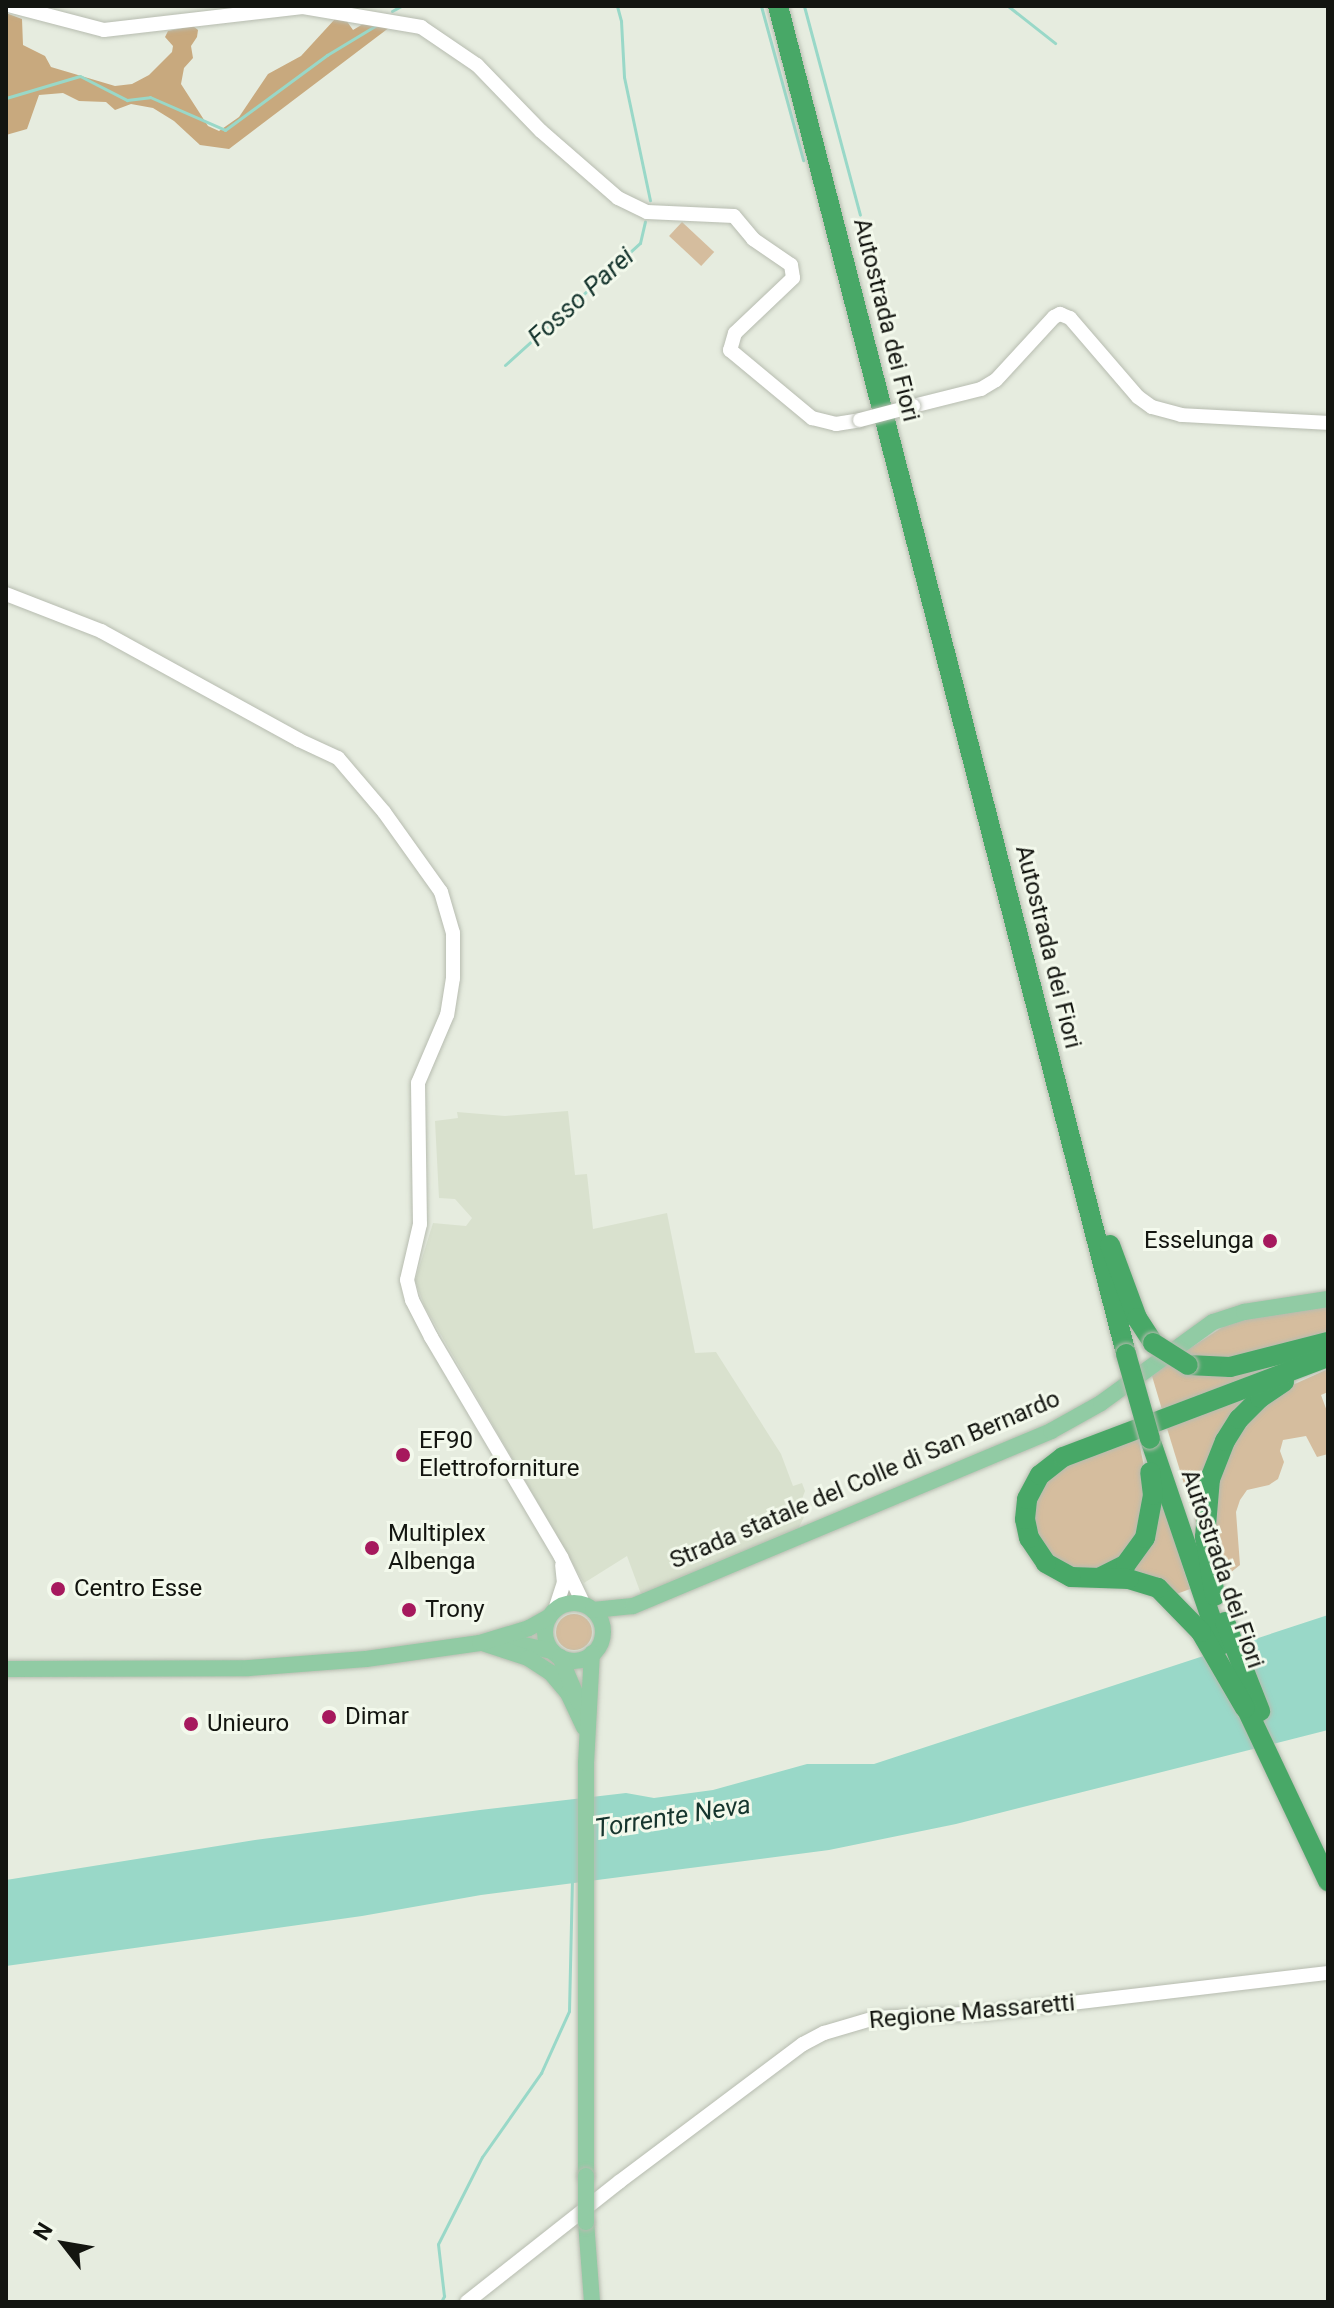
<!DOCTYPE html>
<style>
body{margin:0}
#map{position:relative;width:1334px;height:2308px;overflow:hidden;background:#e6ecdf;font-family:Roboto,sans-serif}
div>[style]{position:absolute}
.built>*{inset:0;background:#d9e1ce}
.green>*{inset:0;background:#d5bd9e;transform-origin:0 0}
.round{border-radius:50%}
.forest>*{inset:0;background:#c8a97e}
.water>*{inset:0;background:#99d8c8}
.stream>*{height:3px;margin:-1.5px;padding:0 1.5px;transform-origin:1.5px;border-radius:1.5px;background:#99d8c8}
.roads{filter:drop-shadow(0 0 2px #b7bcb0) drop-shadow(0 0 2px #b7bcb0)}
.minor>*{height:14px;margin:-7px;padding:0 7px;transform-origin:7px;border-radius:7px;background:#fff}
.major>*{height:16px;margin:-8px;padding:0 8px;transform-origin:8px;border-radius:8px;background:#91cba4}
.major>.ring{margin:-8px;padding:0;box-sizing:content-box;background:none;border:16px solid #91cba4;border-radius:50%}
.highway>*{height:20px;margin:-10px;padding:0 10px;transform-origin:10px;border-radius:10px;background:#48a867}
.bridges{filter:drop-shadow(0 0 2px #b7bcb0) drop-shadow(0 0 2px #b7bcb0)}
.minor-bridge>*{height:14px;margin:-7px;padding:0 7px;transform-origin:7px;border-radius:7px;background:#fff}
.major-bridge>*{height:16px;margin:-8px;padding:0 8px;transform-origin:8px;border-radius:8px;background:#91cba4}
.highway-bridge>*{height:20px;margin:-10px;padding:0 10px;transform-origin:10px;border-radius:10px;background:#48a867}
.dots>*{width:22px;height:22px;translate:-50% -50%;box-sizing:border-box;border:4px solid #f3f9ec;border-radius:50%}
span{translate:-50% -50%;white-space:nowrap;text-align:center;line-height:1.15;-webkit-text-stroke:6px #f3f9ec;paint-order:stroke}
.street-label{font-size:24px;color:#131510}
.poi-label{font-size:24px;color:#131510}
.right{translate:-100% -50%;text-align:right}
.left{translate:0 -50%;text-align:left}
.water-label{font-size:26px;color:#16352e;font-style:italic}
.frame{position:absolute;inset:0;border:8px solid #131510;pointer-events:none}
.north{position:absolute;left:24px;top:2204px;width:80px;height:80px;-webkit-text-stroke:6px #f3f9ec;paint-order:stroke;rotate:301deg;font-size:22px;font-weight:700;line-height:32px;text-align:center;color:#131510}
.north::after{content:'';display:block;margin:auto;width:28px;height:36px;background:#131510;clip-path:polygon(50% 0,100% 100%,50% 72%,0 100%)}
</style>
<div id="map">
<div class="built">
<div style="clip-path:polygon(568px 1111px,575px 1175px,587px 1174px,593px 1229px,667px 1213px,695px 1353px,716px 1352px,781px 1454px,793px 1486px,802px 1483px,805px 1491px,798px 1509px,804px 1517px,798px 1529px,641px 1594px,627px 1556px,584px 1583px,425px 1307px,415px 1281px,433px 1223px,466px 1226px,472px 1218px,455px 1199px,439px 1198px,435px 1121px,458px 1118px,457px 1112px,505px 1116px)"></div>
</div>
<div class="green">
<div style="left:682px;top:222px;width:44px;height:19px;rotate:43deg"></div>
<div style="clip-path:polygon(1328px 1305px,1328px 1339px,1227px 1363px,1178px 1356px,1232px 1321px)"></div>
<div style="clip-path:polygon(1328px 1345px,1163px 1413px,1152px 1376px,1168px 1364px,1177px 1368px)"></div>
<div style="clip-path:polygon(1328px 1369px,1328px 1392px,1321px 1395px,1328px 1414px,1328px 1454px,1317px 1457px,1306px 1436px,1283px 1440px,1280px 1451px,1284px 1462px,1278px 1479px,1269px 1485px,1247px 1490px,1240px 1500px,1236px 1512px,1240px 1565px,1220px 1581px,1209px 1538px,1226px 1447px,1277px 1392px)"></div>
<div style="clip-path:polygon(1251px 1393px,1196px 1523px,1166px 1425px)"></div>
<div style="clip-path:polygon(1138px 1436px,1146px 1477px,1133px 1549px,1094px 1572px,1056px 1563px,1032px 1533px,1033px 1500px,1056px 1468px)"></div>
<div style="clip-path:polygon(1160px 1497px,1190px 1589px,1174px 1595px,1124px 1572px)"></div>
<div class="round" style="left:556px;top:1614px;width:36px;height:36px"></div>
</div>
<div class="forest">
<div style="clip-path:polygon(6px 13px,22px 19px,23px 45px,45px 56px,51px 67px,115px 86px,132px 84px,149px 75px,172px 52px,173px 46px,165px 37px,168px 31px,193px 26px,198px 30px,197px 37px,191px 46px,193px 58px,184px 68px,181px 84px,208px 126px,219px 131px,239px 117px,268px 74px,301px 56px,335px 19px,346px 20px,353px 30px,363px 24px,390px 27px,229px 149px,200px 145px,174px 121px,153px 108px,131px 104px,115px 110px,106px 102px,79px 101px,63px 93px,39px 95px,27px 129px,6px 135px)"></div>
</div>
<div class="water">
<div style="clip-path:polygon(1328px 1615px,1328px 1730px,956px 1824px,829px 1850px,481px 1895px,362px 1916px,6px 1966px,6px 1880px,255px 1840px,480px 1810px,626px 1793px,654px 1798px,713px 1790px,807px 1764px,874px 1764px)"></div>
</div>
<div class="stream">
<div style="left:617px;top:6px;width:16px;rotate:75deg"></div>
<div style="left:621px;top:21px;width:56px;rotate:86.9deg"></div>
<div style="left:624px;top:77px;width:126px;rotate:78.1deg"></div>
<div style="left:761px;top:6px;width:160px;rotate:74.7deg"></div>
<div style="left:804px;top:6px;width:216px;rotate:75deg"></div>
<div style="left:1008px;top:6px;width:60px;rotate:38.2deg"></div>
<div style="left:392px;top:11px;width:10px;rotate:-29deg"></div>
<div style="left:6px;top:98px;width:77px;rotate:-16.6deg"></div>
<div style="left:80px;top:76px;width:53px;rotate:27.1deg"></div>
<div style="left:127px;top:100px;width:23px;rotate:-7deg"></div>
<div style="left:150px;top:97px;width:82px;rotate:23.7deg"></div>
<div style="left:225px;top:130px;width:127px;rotate:-36.3deg"></div>
<div style="left:327px;top:55px;width:56px;rotate:-31.1deg"></div>
<div style="left:505px;top:365px;width:182px;rotate:-42.1deg"></div>
<div style="left:640px;top:243px;width:22px;rotate:-77deg"></div>
<div style="left:441px;top:2302px;width:7px;rotate:-63deg"></div>
<div style="left:444px;top:2296px;width:52px;rotate:-96.6deg"></div>
<div style="left:438px;top:2244px;width:97px;rotate:-63.2deg"></div>
<div style="left:482px;top:2157px;width:103px;rotate:-54.9deg"></div>
<div style="left:541px;top:2073px;width:68px;rotate:-65.7deg"></div>
<div style="left:569px;top:2011px;width:129px;rotate:-88.7deg"></div>
</div>
<div class="roads">
<div class="minor">
<div style="left:12px;top:6px;width:95px;rotate:14.6deg"></div>
<div style="left:104px;top:30px;width:200px;rotate:-6.6deg"></div>
<div style="left:303px;top:7px;width:120px;rotate:9.6deg"></div>
<div style="left:421px;top:27px;width:68px;rotate:34.2deg"></div>
<div style="left:477px;top:65px;width:92px;rotate:45.9deg"></div>
<div style="left:541px;top:131px;width:102px;rotate:41deg"></div>
<div style="left:618px;top:198px;width:32px;rotate:26deg"></div>
<div style="left:647px;top:212px;width:87px;rotate:2.6deg"></div>
<div style="left:734px;top:216px;width:30px;rotate:50deg"></div>
<div style="left:753px;top:239px;width:46px;rotate:34.4deg"></div>
<div style="left:791px;top:265px;width:13px;rotate:81deg"></div>
<div style="left:793px;top:278px;width:80px;rotate:136.5deg"></div>
<div style="left:735px;top:333px;width:18px;rotate:106deg"></div>
<div style="left:730px;top:350px;width:107px;rotate:39.7deg"></div>
<div style="left:812px;top:418px;width:25px;rotate:14deg"></div>
<div style="left:836px;top:424px;width:24px;rotate:-9deg"></div>
<div style="left:913px;top:406px;width:70px;rotate:-14deg"></div>
<div style="left:981px;top:389px;width:17px;rotate:-31deg"></div>
<div style="left:996px;top:380px;width:86px;rotate:-47.4deg"></div>
<div style="left:1054px;top:317px;width:7px;rotate:-27deg"></div>
<div style="left:1060px;top:314px;width:11px;rotate:22deg"></div>
<div style="left:1070px;top:318px;width:104px;rotate:49.3deg"></div>
<div style="left:1138px;top:397px;width:17px;rotate:36deg"></div>
<div style="left:1152px;top:407px;width:30px;rotate:15deg"></div>
<div style="left:1181px;top:415px;width:147px;rotate:3.1deg"></div>
<div style="left:6px;top:594px;width:102px;rotate:21.3deg"></div>
<div style="left:101px;top:631px;width:226px;rotate:28.8deg"></div>
<div style="left:299px;top:740px;width:43px;rotate:24.8deg"></div>
<div style="left:338px;top:758px;width:71px;rotate:49.6deg"></div>
<div style="left:384px;top:812px;width:98px;rotate:54.5deg"></div>
<div style="left:441px;top:892px;width:43px;rotate:73.7deg"></div>
<div style="left:453px;top:933px;width:45px;rotate:90deg"></div>
<div style="left:453px;top:978px;width:37px;rotate:99deg"></div>
<div style="left:447px;top:1015px;width:74px;rotate:113.1deg"></div>
<div style="left:418px;top:1083px;width:141px;rotate:89.2deg"></div>
<div style="left:420px;top:1224px;width:57px;rotate:103.1deg"></div>
<div style="left:407px;top:1280px;width:21px;rotate:76deg"></div>
<div style="left:412px;top:1300px;width:42px;rotate:62.8deg"></div>
<div style="left:431px;top:1337px;width:256px;rotate:59.4deg"></div>
<div style="left:561px;top:1557px;width:53px;rotate:64.4deg"></div>
<div style="left:555px;top:1610px;width:28px;rotate:-72deg"></div>
<div style="left:564px;top:1583px;width:18px;rotate:-96deg"></div>
<div style="left:467px;top:2302px;width:194px;rotate:-38.3deg"></div>
<div style="left:619px;top:2182px;width:230px;rotate:-36.9deg"></div>
<div style="left:803px;top:2044px;width:24px;rotate:-28deg"></div>
<div style="left:824px;top:2033px;width:53px;rotate:-16.4deg"></div>
<div style="left:875px;top:2018px;width:112px;rotate:-2.6deg"></div>
<div style="left:987px;top:2013px;width:343px;rotate:-6.7deg"></div>
</div>
<div class="major">
<div class="ring" style="left:545px;top:1603px;width:42px;height:42px"></div>
<div style="left:593px;top:1610px;width:40px;rotate:-5.7deg"></div>
<div style="left:633px;top:1606px;width:453px;rotate:-22.7deg"></div>
<div style="left:1051px;top:1431px;width:57px;rotate:-29.2deg"></div>
<div style="left:1101px;top:1403px;width:138px;rotate:-35.9deg"></div>
<div style="left:1213px;top:1322px;width:33px;rotate:-18deg"></div>
<div style="left:1244px;top:1312px;width:85px;rotate:-8.8deg"></div>
<div style="left:501px;top:1640px;width:52px;rotate:12.2deg"></div>
<div style="left:485px;top:1644px;width:45px;rotate:18deg"></div>
<div style="left:528px;top:1658px;width:27px;rotate:33deg"></div>
<div style="left:551px;top:1673px;width:26px;rotate:50deg"></div>
<div style="left:568px;top:1693px;width:38px;rotate:65deg"></div>
<div style="left:560px;top:1657px;width:49px;rotate:67.1deg"></div>
<div style="left:6px;top:1669px;width:243px;rotate:-0.2deg"></div>
<div style="left:249px;top:1668px;width:117px;rotate:-4.4deg"></div>
<div style="left:366px;top:1659px;width:115px;rotate:-8deg"></div>
<div style="left:480px;top:1643px;width:51px;rotate:-17deg"></div>
<div style="left:529px;top:1628px;width:23px;rotate:-29deg"></div>
<div style="left:586px;top:2176px;width:413px;rotate:-90deg"></div>
<div style="left:586px;top:1763px;width:110px;rotate:-86.9deg"></div>
<div style="left:586px;top:2222px;width:80px;rotate:85.7deg"></div>
</div>
<div class="highway">
<div style="left:778px;top:6px;width:1392px;rotate:75.52deg"></div>
<div style="left:1110px;top:1245px;width:78px;rotate:69.7deg"></div>
<div style="left:1137px;top:1318px;width:30px;rotate:57deg"></div>
<div style="left:1188px;top:1365px;width:42px;rotate:2.7deg"></div>
<div style="left:1230px;top:1367px;width:101px;rotate:-14.3deg"></div>
<div style="left:1150px;top:1439px;width:218px;rotate:71.2deg"></div>
<div style="left:1101px;top:1577px;width:28px;rotate:-27deg"></div>
<div style="left:1126px;top:1564px;width:32px;rotate:-54deg"></div>
<div style="left:1145px;top:1538px;width:44px;rotate:-79.5deg"></div>
<div style="left:1153px;top:1495px;width:23px;rotate:-97deg"></div>
<div style="left:1215px;top:1596px;width:60px;rotate:-99.6deg"></div>
<div style="left:1205px;top:1537px;width:58px;rotate:-85.1deg"></div>
<div style="left:1210px;top:1479px;width:41px;rotate:-68.5deg"></div>
<div style="left:1225px;top:1441px;width:26px;rotate:-58deg"></div>
<div style="left:1239px;top:1419px;width:30px;rotate:-45deg"></div>
<div style="left:1260px;top:1398px;width:29px;rotate:-34deg"></div>
<div style="left:1225px;top:1622px;width:96px;rotate:68.5deg"></div>
<div style="left:1241px;top:1697px;width:204px;rotate:64.7deg"></div>
<div style="left:1245px;top:1708px;width:88px;rotate:-120.1deg"></div>
<div style="left:1201px;top:1632px;width:62px;rotate:-134.3deg"></div>
<div style="left:1158px;top:1588px;width:30px;rotate:-163deg"></div>
<div style="left:1129px;top:1579px;width:58px;rotate:-178deg"></div>
<div style="left:1071px;top:1577px;width:29px;rotate:-151deg"></div>
<div style="left:1046px;top:1563px;width:30px;rotate:-124deg"></div>
<div style="left:1029px;top:1538px;width:19px;rotate:-102deg"></div>
<div style="left:1025px;top:1519px;width:20px;rotate:-84deg"></div>
<div style="left:1027px;top:1499px;width:27px;rotate:-62deg"></div>
<div style="left:1040px;top:1475px;width:29px;rotate:-38deg"></div>
<div style="left:1063px;top:1457px;width:283px;rotate:-20.7deg"></div>
</div>
</div>
<div class="bridges">
<div class="minor-bridge">
<div style="left:860px;top:420px;width:55px;rotate:-14.8deg"></div>
</div>
<div class="major-bridge">
<div style="left:586px;top:2222px;width:46px;rotate:-90deg"></div>
</div>
<div class="highway-bridge">
<div style="left:1153px;top:1343px;width:41px;rotate:32.2deg"></div>
<div style="left:1126px;top:1354px;width:88px;rotate:74.2deg"></div>
</div>
</div>
<div class="dots">
<div style="left:1270px;top:1241px;background:#a6195d"></div>
<div style="left:403px;top:1455px;background:#a6195d"></div>
<div style="left:372px;top:1548px;background:#a6195d"></div>
<div style="left:58px;top:1589px;background:#a6195d"></div>
<div style="left:409px;top:1610px;background:#a6195d"></div>
<div style="left:329px;top:1717px;background:#a6195d"></div>
<div style="left:191px;top:1724px;background:#a6195d"></div>
</div>
<div class="street-label">
<span style="left:886px;top:320px;rotate:76deg">Autostrada dei Fiori</span>
<span style="left:1048px;top:947px;rotate:76deg">Autostrada dei Fiori</span>
<span style="left:865px;top:1480px;rotate:-23deg">Strada statale del Colle di San Bernardo</span>
<span style="left:1222px;top:1569px;rotate:71deg">Autostrada dei Fiori</span>
<span style="left:972px;top:2012px;rotate:-5deg">Regione Massaretti</span>
</div>
<div class="poi-label">
<span class="right" style="left:1254px;top:1241px">Esselunga</span>
<span class="left" style="left:419px;top:1455px">EF90<br>Elettroforniture</span>
<span class="left" style="left:388px;top:1548px">Multiplex<br>Albenga</span>
<span class="left" style="left:74px;top:1589px">Centro Esse</span>
<span class="left" style="left:425px;top:1610px">Trony</span>
<span class="left" style="left:345px;top:1717px">Dimar</span>
<span class="left" style="left:207px;top:1724px">Unieuro</span>
</div>
<div class="water-label">
<span style="left:581px;top:297px;rotate:-42deg">Fosso Parei</span>
<span style="left:673px;top:1817px;rotate:-9deg">Torrente Neva</span>
</div>
<div class="frame"></div>
<div class="north">N</div>
</div>
